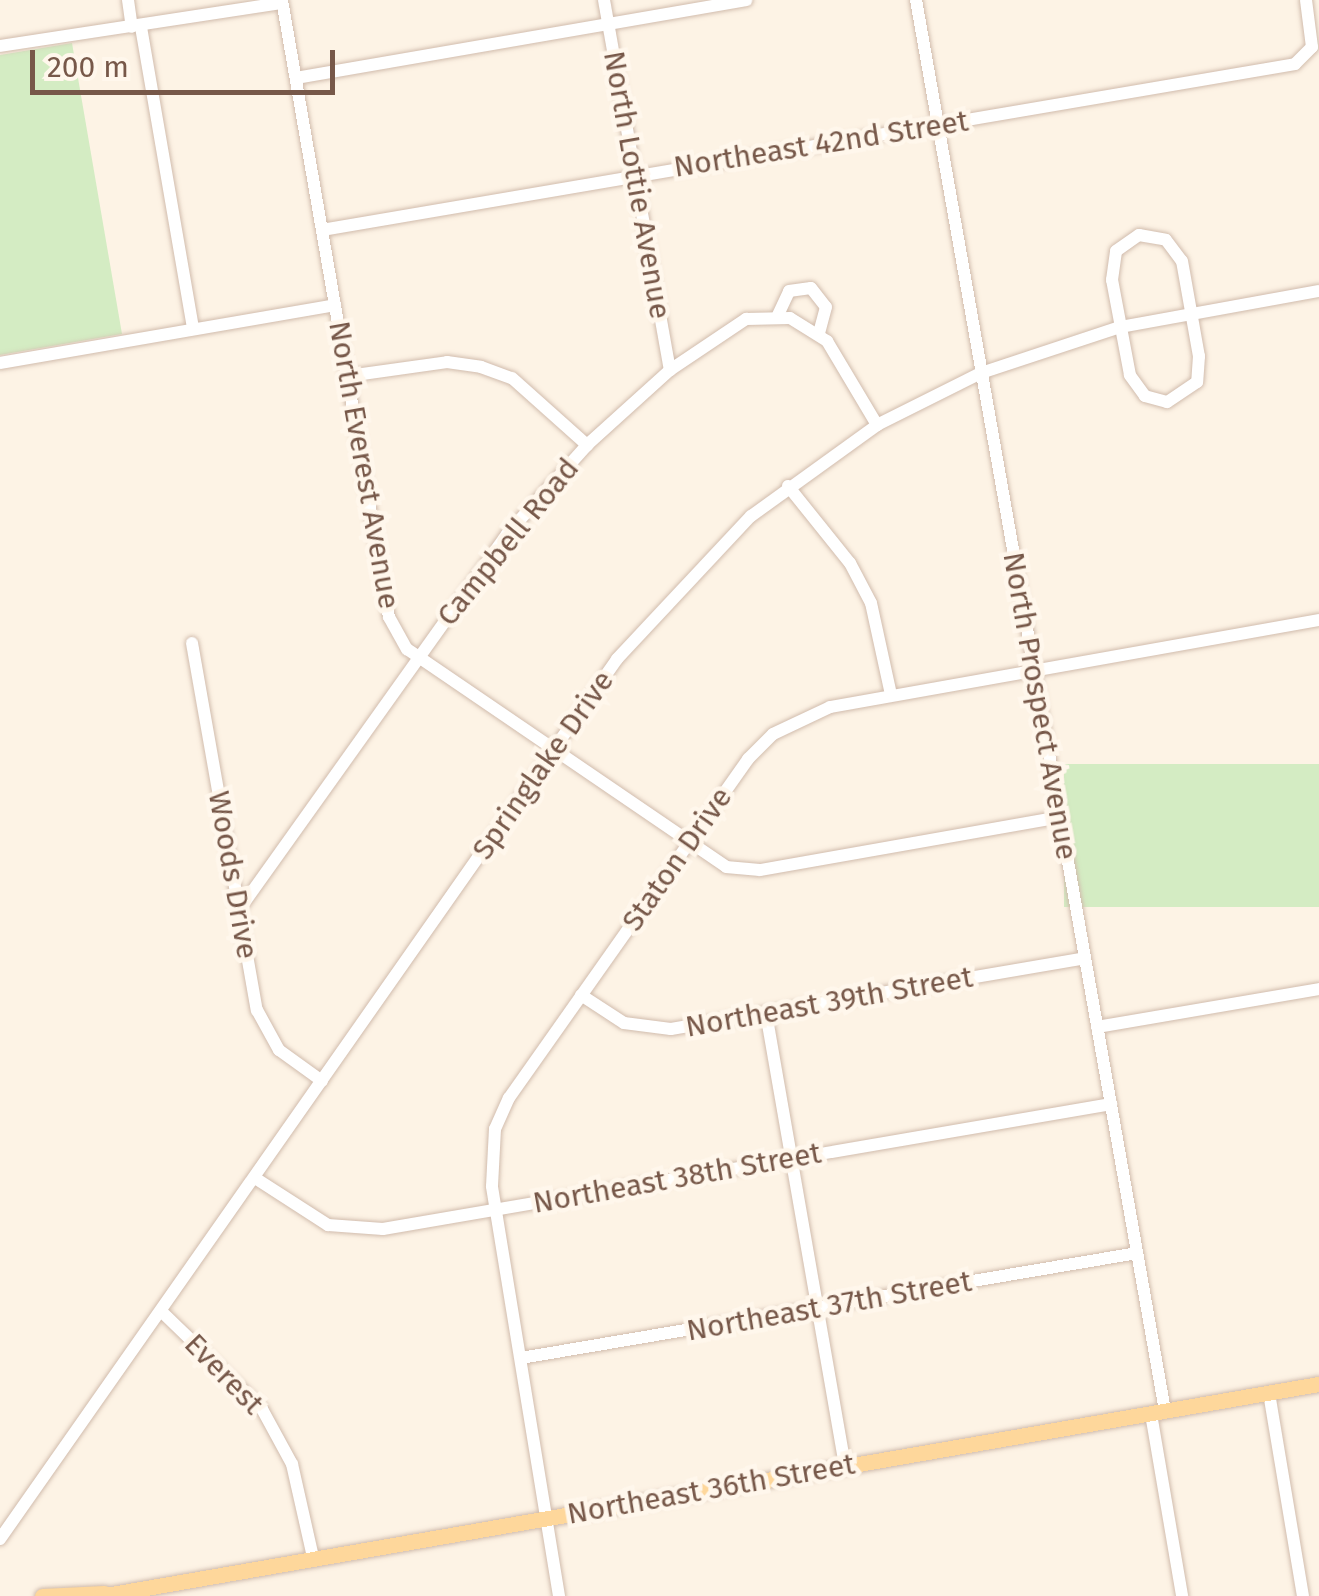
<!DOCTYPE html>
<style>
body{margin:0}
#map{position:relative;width:1319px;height:1596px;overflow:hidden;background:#fdf3e5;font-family:"Fira Sans",sans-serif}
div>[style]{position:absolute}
.green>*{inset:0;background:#d4ecc3;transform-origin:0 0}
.roads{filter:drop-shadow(0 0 2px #d1bcad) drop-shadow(0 0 2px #d1bcad)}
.minor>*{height:12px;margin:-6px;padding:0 6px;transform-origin:6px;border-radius:6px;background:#fff}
.major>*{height:15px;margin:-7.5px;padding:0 7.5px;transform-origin:7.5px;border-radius:7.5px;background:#fed79b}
span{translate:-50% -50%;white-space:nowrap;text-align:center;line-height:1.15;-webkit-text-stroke:9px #fff7ec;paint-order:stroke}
.street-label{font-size:30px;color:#775849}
.scale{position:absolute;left:30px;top:50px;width:305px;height:45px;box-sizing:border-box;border:5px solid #775849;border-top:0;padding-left:12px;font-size:30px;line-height:35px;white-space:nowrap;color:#775849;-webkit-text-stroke:8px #fff7ec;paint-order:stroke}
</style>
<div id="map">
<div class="green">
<div style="clip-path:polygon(72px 43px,122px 334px,0 355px,0 55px)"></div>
<div style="left:1319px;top:764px;width:143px;height:255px;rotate:90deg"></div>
</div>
<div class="roads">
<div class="minor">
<div style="left:128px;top:0;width:27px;rotate:82deg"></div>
<div style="left:282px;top:0;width:626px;rotate:80.16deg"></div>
<div style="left:389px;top:617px;width:37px;rotate:61deg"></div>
<div style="left:407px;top:649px;width:386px;rotate:34.3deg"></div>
<div style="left:726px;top:867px;width:34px;rotate:5deg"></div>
<div style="left:760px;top:870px;width:305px;rotate:-10deg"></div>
<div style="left:604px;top:0;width:376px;rotate:79.9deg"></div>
<div style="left:916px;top:0;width:1433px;rotate:79.99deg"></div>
<div style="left:141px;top:27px;width:306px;rotate:80.2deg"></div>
<div style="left:0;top:46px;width:285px;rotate:-8.7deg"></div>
<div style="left:296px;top:78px;width:457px;rotate:-9.8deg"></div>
<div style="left:322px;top:230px;width:987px;rotate:-9.68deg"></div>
<div style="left:1295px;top:64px;width:24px;rotate:-45deg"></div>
<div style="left:1312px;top:47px;width:47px;rotate:-97.3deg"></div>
<div style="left:1139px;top:235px;width:27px;rotate:10deg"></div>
<div style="left:1166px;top:240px;width:26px;rotate:53deg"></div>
<div style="left:1182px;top:261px;width:97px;rotate:79.9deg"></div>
<div style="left:1199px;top:356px;width:26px;rotate:94deg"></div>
<div style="left:1197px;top:382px;width:36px;rotate:146deg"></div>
<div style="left:1167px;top:402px;width:23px;rotate:-165deg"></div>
<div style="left:1145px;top:396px;width:26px;rotate:-126deg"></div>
<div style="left:1130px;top:375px;width:97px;rotate:-100.7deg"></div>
<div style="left:1112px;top:280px;width:29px;rotate:-82deg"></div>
<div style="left:1116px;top:251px;width:28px;rotate:-35deg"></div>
<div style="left:778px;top:315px;width:26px;rotate:-65deg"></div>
<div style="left:789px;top:291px;width:22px;rotate:-8deg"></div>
<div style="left:811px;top:288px;width:24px;rotate:52deg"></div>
<div style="left:826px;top:307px;width:27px;rotate:105deg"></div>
<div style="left:0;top:363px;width:340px;rotate:-9.8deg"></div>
<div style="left:348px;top:376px;width:100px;rotate:-8deg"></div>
<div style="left:447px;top:362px;width:34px;rotate:8deg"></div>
<div style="left:481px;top:367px;width:33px;rotate:20deg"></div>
<div style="left:512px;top:378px;width:101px;rotate:41.8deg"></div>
<div style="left:788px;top:486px;width:99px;rotate:51.2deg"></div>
<div style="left:850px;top:563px;width:45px;rotate:62.3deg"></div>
<div style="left:871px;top:603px;width:94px;rotate:77.7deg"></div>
<div style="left:192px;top:643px;width:373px;rotate:80deg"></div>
<div style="left:257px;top:1010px;width:46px;rotate:61.2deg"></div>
<div style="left:279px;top:1050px;width:53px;rotate:35.8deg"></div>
<div style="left:239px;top:910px;width:462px;rotate:-54.5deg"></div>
<div style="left:507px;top:534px;width:120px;rotate:-48deg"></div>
<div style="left:587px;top:445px;width:112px;rotate:-42.1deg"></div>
<div style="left:670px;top:370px;width:92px;rotate:-33.9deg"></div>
<div style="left:746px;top:319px;width:44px;rotate:-1.3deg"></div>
<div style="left:790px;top:318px;width:44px;rotate:31.9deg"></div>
<div style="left:827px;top:341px;width:98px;rotate:59.2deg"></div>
<div style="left:581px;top:995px;width:51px;rotate:33.1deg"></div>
<div style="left:624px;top:1023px;width:47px;rotate:7.3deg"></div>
<div style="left:671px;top:1029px;width:420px;rotate:-9.7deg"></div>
<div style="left:766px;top:1013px;width:460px;rotate:80.1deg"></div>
<div style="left:1097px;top:1027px;width:225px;rotate:-9.7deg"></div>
<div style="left:255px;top:1178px;width:87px;rotate:32.8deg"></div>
<div style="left:328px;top:1225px;width:55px;rotate:4.2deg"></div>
<div style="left:383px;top:1229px;width:739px;rotate:-9.74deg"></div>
<div style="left:161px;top:1311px;width:141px;rotate:44.1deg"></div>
<div style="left:262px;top:1409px;width:63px;rotate:61.4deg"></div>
<div style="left:292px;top:1464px;width:95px;rotate:77.3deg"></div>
<div style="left:521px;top:1358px;width:625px;rotate:-9.67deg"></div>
<div style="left:1269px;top:1393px;width:206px;rotate:80.5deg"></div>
<div style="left:1151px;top:1414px;width:185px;rotate:80.3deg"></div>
<div style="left:0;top:1539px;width:1075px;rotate:-54.96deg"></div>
<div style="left:617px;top:659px;width:196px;rotate:-46.9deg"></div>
<div style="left:751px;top:516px;width:155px;rotate:-35.8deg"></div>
<div style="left:877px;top:425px;width:116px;rotate:-26.6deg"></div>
<div style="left:981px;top:373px;width:146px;rotate:-18.3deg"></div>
<div style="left:1120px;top:327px;width:202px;rotate:-10.3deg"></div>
<div style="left:559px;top:1596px;width:415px;rotate:-99.3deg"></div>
<div style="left:492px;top:1186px;width:57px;rotate:-87deg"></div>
<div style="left:495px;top:1129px;width:34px;rotate:-66deg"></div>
<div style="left:509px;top:1098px;width:415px;rotate:-54.8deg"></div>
<div style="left:748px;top:759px;width:35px;rotate:-45deg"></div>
<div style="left:773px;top:734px;width:63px;rotate:-25.3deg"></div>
<div style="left:830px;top:707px;width:497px;rotate:-10.1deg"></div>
</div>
<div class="major">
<div style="left:42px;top:1596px;width:62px;rotate:-2.8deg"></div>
<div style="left:100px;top:1596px;width:1237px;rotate:-9.87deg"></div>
</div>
</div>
<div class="street-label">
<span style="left:821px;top:144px;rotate:-9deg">Northeast 42nd Street</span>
<span style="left:637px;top:185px;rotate:80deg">North Lottie Avenue</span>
<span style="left:364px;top:465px;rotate:80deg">North Everest Avenue</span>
<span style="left:508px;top:542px;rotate:-51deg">Campbell Road</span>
<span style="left:1040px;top:706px;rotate:80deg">North Prospect Avenue</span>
<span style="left:543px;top:765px;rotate:-55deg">Springlake Drive</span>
<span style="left:677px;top:859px;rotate:-55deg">Staton Drive</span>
<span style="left:233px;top:875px;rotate:80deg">Woods Drive</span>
<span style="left:829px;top:1002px;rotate:-10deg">Northeast 39th Street</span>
<span style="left:677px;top:1178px;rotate:-10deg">Northeast 38th Street</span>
<span style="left:829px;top:1306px;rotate:-10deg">Northeast 37th Street</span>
<span style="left:224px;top:1374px;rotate:46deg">Everest</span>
<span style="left:711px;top:1489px;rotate:-10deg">Northeast 36th Street</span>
</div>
<div class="scale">200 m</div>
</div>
